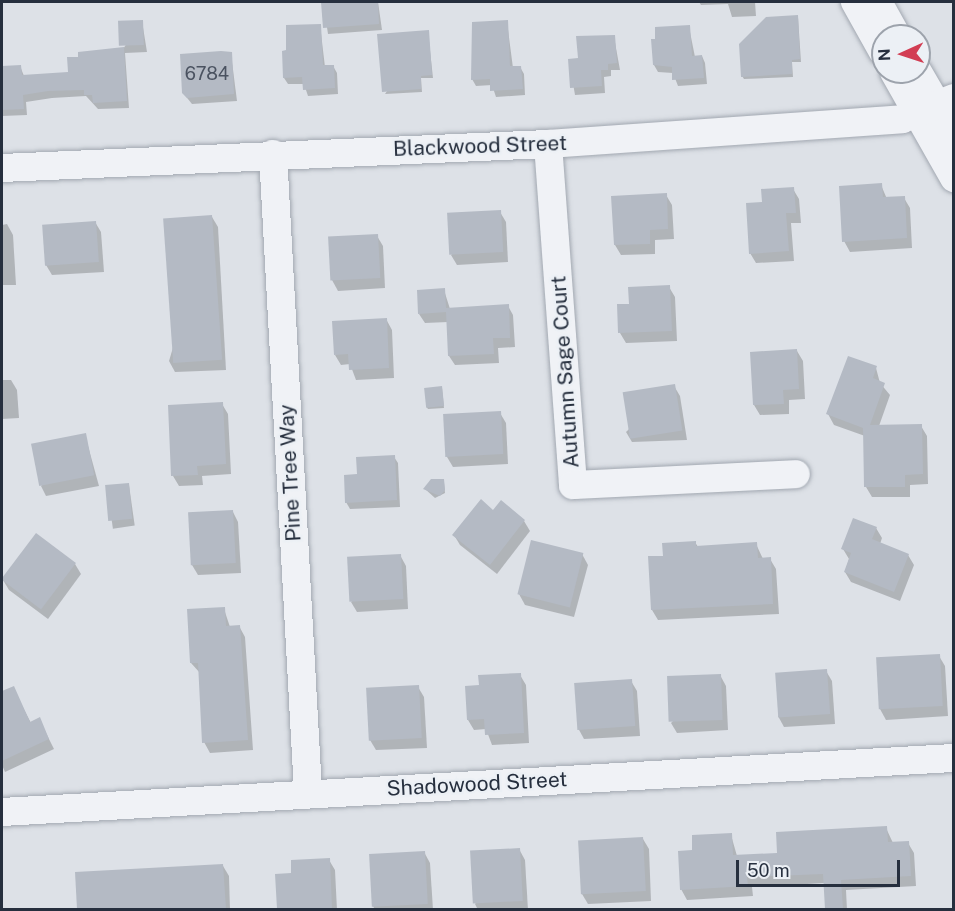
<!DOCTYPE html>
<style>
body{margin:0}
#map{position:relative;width:955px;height:911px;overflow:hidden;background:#dde1e7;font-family:"Public Sans",sans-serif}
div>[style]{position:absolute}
.shadow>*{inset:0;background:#0003;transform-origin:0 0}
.building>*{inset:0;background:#b4bac4;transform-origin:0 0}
.roads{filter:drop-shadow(0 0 2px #a2a8b1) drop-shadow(0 0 2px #a2a8b1)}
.minor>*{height:28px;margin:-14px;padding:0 14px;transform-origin:14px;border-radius:14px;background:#f0f2f6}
span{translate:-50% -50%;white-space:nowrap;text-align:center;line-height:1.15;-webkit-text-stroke:5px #ecf0f5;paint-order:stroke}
.number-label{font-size:18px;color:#4a5260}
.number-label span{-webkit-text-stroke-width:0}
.street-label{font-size:21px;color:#262f3e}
.frame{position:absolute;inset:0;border:3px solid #262f3e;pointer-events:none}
.north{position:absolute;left:871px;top:24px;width:60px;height:60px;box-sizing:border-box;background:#ecf0f5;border:2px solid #9da3ac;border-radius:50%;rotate:267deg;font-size:16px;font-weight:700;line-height:24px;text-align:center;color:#262f3e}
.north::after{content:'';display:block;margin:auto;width:21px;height:27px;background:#d23d53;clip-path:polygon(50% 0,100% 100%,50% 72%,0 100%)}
.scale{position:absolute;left:736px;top:860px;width:164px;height:27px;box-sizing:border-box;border:3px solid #262f3e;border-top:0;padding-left:8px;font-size:18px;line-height:21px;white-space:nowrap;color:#262f3e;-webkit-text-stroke:4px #ecf0f5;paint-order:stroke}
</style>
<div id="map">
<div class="shadow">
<div style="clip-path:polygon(323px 2px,378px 2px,382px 30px,328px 34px)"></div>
<div style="clip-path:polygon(699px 2px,755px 2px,756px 16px,732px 17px,728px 4px,701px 5px)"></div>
<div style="clip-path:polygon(798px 17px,801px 62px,792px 62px,793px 77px,744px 79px,742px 76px)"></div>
<div style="clip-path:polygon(142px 21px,147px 52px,125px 53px,129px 108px,98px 109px,86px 96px,52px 98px,26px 102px,27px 115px,2px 116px,2px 66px,20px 66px,24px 76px,70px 74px,123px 49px)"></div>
<div style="clip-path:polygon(507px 22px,513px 68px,520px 67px,524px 74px,525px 95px,496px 97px,492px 85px,476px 86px,472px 79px)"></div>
<div style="clip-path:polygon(320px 25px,325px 67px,333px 66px,337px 73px,338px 94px,308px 96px,304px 84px,288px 84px,284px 78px,288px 52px)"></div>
<div style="clip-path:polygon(689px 27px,695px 57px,702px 56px,705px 63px,707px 84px,678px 86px,673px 73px,658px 72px,654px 65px,657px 41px)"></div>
<div style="clip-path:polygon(428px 32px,433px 78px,421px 78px,422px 92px,385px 94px)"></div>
<div style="clip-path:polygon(614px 37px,620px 70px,611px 70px,611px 76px,604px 77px,605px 93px,575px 95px,569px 60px,579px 60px)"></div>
<div style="clip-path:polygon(231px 54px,237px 101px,192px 104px,183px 93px)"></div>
<div style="clip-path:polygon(881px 185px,887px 199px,904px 198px,910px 208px,912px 248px,850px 252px,844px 241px)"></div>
<div style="clip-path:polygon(793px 189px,799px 199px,801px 223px,791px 223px,794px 261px,756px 263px,750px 253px,763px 203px)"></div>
<div style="clip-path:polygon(666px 195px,672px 205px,674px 239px,655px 240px,655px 254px,621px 255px,615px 245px,613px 197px)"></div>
<div style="clip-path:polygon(500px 212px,506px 222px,508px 262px,457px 265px,451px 255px)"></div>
<div style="clip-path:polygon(212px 217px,218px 227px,226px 370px,175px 372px,169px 361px)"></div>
<div style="clip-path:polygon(95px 222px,101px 232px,104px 272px,52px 275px,46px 265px)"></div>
<div style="clip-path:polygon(7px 224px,13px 235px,16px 285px,2px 285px,2px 225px)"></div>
<div style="clip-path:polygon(377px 236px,383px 246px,385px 288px,338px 291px,332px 280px)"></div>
<div style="clip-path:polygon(669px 287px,675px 297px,677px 341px,626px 343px,620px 333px,618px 306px,631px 305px)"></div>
<div style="clip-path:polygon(444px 290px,450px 309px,508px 306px,513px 315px,515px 347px,498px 348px,499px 363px,455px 365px,449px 356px,448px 322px,425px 323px,419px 314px)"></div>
<div style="clip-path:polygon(386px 319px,392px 330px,394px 378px,356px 380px,350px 364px,341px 365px,335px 355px)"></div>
<div style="clip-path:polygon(797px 351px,803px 361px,805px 399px,789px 400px,789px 414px,760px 415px,754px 405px,751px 353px)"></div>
<div style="clip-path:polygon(876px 368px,880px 383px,890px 395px,879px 426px,921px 426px,927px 436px,928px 484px,910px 485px,910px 497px,872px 497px,866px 487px,865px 436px,834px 425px,828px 414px)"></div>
<div style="clip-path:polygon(2px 380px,11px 380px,17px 390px,19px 418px,2px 419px)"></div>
<div style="clip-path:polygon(674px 386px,680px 396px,687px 440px,632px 442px,626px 432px)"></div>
<div style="clip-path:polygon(442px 388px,444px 408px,428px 409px,426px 406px)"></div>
<div style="clip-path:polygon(222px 404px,228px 414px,231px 474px,202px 476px,203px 485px,179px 486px,173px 476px,170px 406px)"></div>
<div style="clip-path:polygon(500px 413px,506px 423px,508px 464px,453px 467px,447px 457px,444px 416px)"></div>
<div style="clip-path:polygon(85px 435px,99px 486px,46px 496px,41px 486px)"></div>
<div style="clip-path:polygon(394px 457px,398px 463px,400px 507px,350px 509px,346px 502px,359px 476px)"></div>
<div style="clip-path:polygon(444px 483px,445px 493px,435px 498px,425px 489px)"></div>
<div style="left:129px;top:485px;width:41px;height:22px;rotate:82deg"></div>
<div style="clip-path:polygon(233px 512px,238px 522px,241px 573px,198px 575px,192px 565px,190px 514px)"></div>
<div style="clip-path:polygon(494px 512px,524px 521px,530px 531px,497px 574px,460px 545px,454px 535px)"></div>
<div style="clip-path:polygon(876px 528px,882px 538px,880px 544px,908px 555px,914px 565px,900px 601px,851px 582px,845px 572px,849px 559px,843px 549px)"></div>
<div style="clip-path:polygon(695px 542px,698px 547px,756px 544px,763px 559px,770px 559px,776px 569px,779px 614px,658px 620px,652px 610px,664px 557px)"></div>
<div style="clip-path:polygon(582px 554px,588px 565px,574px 617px,525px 605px,519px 594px)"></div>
<div style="clip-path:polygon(400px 555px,406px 566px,408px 609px,357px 612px,351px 602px)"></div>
<div style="clip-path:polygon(75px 564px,81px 574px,48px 619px,9px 590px,3px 580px)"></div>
<div style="clip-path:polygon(224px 609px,230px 627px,239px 626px,245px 637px,253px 750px,210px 753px,204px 742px,200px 673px,191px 663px)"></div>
<div style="clip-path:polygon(939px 656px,945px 666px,948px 716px,886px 720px,880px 709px)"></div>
<div style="clip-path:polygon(826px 671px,832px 681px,835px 724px,784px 727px,778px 716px)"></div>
<div style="clip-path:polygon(520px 675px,526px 685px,529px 743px,492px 745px,486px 729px,474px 730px,468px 720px,481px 686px)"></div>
<div style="clip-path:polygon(720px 675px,726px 686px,728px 730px,677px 733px,671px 723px)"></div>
<div style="clip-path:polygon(631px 681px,637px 691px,640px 736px,584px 739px,578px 728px)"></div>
<div style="clip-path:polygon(418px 687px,424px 697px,427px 748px,376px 750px,370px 740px)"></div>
<div style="clip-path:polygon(13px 688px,31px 723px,39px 719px,54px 749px,5px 772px,2px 765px,2px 693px)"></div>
<div style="clip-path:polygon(886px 828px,893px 843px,908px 843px,914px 853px,916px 886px,846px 890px,847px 910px,827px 910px,825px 883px,752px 887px,753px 896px,687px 900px,681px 889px,694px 851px,731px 835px,737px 856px,779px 854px)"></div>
<div style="clip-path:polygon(643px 839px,649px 849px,651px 901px,588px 904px,582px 894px)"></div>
<div style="clip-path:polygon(519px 849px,525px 860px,528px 910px,478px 910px,475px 904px)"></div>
<div style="clip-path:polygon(424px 852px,430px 863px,433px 910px,375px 910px,373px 906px)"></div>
<div style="clip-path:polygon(329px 860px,335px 870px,337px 910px,279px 910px,277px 875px,293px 874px)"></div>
<div style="clip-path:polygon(223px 866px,229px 876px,230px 910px,78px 910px,76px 873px)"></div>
</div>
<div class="building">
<div style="clip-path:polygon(321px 2px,378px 2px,379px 24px,323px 28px)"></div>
<div style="clip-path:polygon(798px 15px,800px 59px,792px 60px,792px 74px,741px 77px,739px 44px,766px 17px)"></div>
<div style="left:143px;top:20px;width:25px;height:25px;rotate:88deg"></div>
<div style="clip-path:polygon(508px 20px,510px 66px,521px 66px,523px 89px,490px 91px,490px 79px,471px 80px,472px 22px)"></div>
<div style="clip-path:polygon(321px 24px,323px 65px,334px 65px,335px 88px,303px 90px,302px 77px,283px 78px,282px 51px,286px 50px,286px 25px)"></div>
<div style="clip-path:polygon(690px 25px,692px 56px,702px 55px,704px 78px,672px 80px,672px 67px,653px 65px,651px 39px,655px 39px,655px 27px)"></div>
<div style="clip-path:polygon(429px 30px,432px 75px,421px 76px,421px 89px,382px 92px,377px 34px)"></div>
<div style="clip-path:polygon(615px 35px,617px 63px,608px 64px,608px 70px,601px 70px,602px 86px,570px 88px,568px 59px,578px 58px,576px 36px)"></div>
<div style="clip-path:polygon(124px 47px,127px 101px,93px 103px,92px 95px,84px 95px,84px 90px,48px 91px,23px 95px,24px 109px,2px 110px,2px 66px,21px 65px,22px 75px,68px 72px,67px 57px,78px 57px,78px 52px)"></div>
<div style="clip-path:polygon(221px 51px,232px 52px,234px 94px,187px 98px,182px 93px,180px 54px)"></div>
<div style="clip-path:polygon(882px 183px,883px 197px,905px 196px,907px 238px,842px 242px,839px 186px)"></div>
<div style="clip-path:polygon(794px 187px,796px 213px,786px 213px,789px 251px,749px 254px,746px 203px,762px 202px,761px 189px)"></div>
<div style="clip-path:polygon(667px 193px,668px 229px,650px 230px,650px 244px,614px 245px,611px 196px)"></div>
<div style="left:501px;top:210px;width:42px;height:54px;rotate:87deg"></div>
<div style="left:212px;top:215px;width:145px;height:49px;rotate:86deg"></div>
<div style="left:96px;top:221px;width:41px;height:54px;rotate:86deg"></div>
<div style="left:378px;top:234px;width:44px;height:50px;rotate:87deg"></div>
<div style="clip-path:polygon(670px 285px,672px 331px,618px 333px,617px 304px,629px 304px,628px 287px)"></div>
<div style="clip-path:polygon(445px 288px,446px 308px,509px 304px,510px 338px,493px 338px,494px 354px,448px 356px,446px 312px,418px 314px,417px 290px)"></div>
<div style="clip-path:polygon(387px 318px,389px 368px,349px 370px,348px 354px,334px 355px,332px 321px)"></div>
<div style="clip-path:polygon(797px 349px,799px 389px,783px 390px,784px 404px,753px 405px,750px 352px)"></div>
<div style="clip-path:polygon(848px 356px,877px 366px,873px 378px,885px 383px,870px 425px,922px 424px,923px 474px,905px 475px,905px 487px,864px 487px,863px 428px,826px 414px)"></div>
<div style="left:675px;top:384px;width:47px;height:53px;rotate:81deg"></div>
<div style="left:442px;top:386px;width:20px;height:18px;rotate:84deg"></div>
<div style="clip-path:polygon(223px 402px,226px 464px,197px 466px,198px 475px,171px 476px,168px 405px)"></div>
<div style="left:501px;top:411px;width:43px;height:58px;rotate:87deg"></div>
<div style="left:86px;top:433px;width:43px;height:56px;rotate:79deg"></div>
<div style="clip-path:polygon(395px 455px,397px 500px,345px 503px,344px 475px,357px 474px,356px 457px)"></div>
<div style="clip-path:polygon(431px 479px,444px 479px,445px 490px,440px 496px,423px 489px)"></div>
<div style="left:129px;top:483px;width:36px;height:24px;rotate:85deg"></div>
<div style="clip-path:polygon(481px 499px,493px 510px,501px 500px,525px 520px,490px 565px,452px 535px)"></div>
<div style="left:233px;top:510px;width:53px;height:45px;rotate:87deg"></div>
<div style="clip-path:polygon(853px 518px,877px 527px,872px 539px,909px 554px,894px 592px,844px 572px,851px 553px,841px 549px)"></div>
<div style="left:36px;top:533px;width:50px;height:58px;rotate:37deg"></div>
<div style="left:531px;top:540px;width:54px;height:56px;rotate:14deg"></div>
<div style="clip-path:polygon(696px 541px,696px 546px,757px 542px,758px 558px,771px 557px,773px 604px,651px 610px,648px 556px,663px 556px,662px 543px)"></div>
<div style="left:401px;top:554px;width:45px;height:54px;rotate:87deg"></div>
<div style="clip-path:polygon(225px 607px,226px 626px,240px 625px,248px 740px,202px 743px,198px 663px,190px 663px,187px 609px)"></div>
<div style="left:940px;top:654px;width:52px;height:64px;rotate:87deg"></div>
<div style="left:827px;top:669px;width:45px;height:52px;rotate:86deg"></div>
<div style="clip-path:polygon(521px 673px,524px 733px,485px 735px,484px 719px,467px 720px,465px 686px,479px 685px,478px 675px)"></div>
<div style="left:721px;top:674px;width:46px;height:54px;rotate:88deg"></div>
<div style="left:632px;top:679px;width:47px;height:58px;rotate:86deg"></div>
<div style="left:419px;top:685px;width:53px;height:53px;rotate:87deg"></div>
<div style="clip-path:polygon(14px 686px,30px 722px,40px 717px,49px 739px,2px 761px,2px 691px)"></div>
<div style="clip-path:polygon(887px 826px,888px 842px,909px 841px,911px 876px,841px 880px,843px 909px,825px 909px,823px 874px,747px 877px,748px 886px,680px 890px,678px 851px,692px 850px,692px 835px,732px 833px,733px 855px,777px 853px,776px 832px)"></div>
<div style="left:643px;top:837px;width:54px;height:65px;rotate:87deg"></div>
<div style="left:520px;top:848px;width:53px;height:50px;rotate:87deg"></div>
<div style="left:425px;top:851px;width:53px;height:56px;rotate:87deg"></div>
<div style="clip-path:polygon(330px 858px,332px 909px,277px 909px,275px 874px,291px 873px,291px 860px)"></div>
<div style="clip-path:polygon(223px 864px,226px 909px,77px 909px,75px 872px)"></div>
</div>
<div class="roads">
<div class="minor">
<div style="left:855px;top:2px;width:57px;rotate:60.8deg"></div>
<div style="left:878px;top:2px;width:39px;rotate:61deg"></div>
<div style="left:894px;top:72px;width:122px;rotate:60.5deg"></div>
<div style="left:918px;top:72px;width:72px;rotate:59.9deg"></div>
<div style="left:548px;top:144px;width:342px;rotate:85.8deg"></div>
<div style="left:573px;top:485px;width:223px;rotate:-2.8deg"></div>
<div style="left:273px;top:154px;width:640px;rotate:86.86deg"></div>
<div style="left:2px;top:168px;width:547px;rotate:-2.52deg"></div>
<div style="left:548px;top:144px;width:355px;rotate:-4deg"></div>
<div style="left:902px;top:119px;width:56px;rotate:-22deg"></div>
<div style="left:2px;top:812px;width:954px;rotate:-3.25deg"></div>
</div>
</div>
<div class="number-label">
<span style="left:207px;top:74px">6784</span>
</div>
<div class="street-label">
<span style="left:480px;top:146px;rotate:-2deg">Blackwood Street</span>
<span style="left:565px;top:372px;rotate:-94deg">Autumn Sage Court</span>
<span style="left:290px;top:473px;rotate:-93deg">Pine Tree Way</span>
<span style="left:477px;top:784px;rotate:-3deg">Shadowood Street</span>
</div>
<div class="frame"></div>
<div class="north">N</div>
<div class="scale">50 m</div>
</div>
